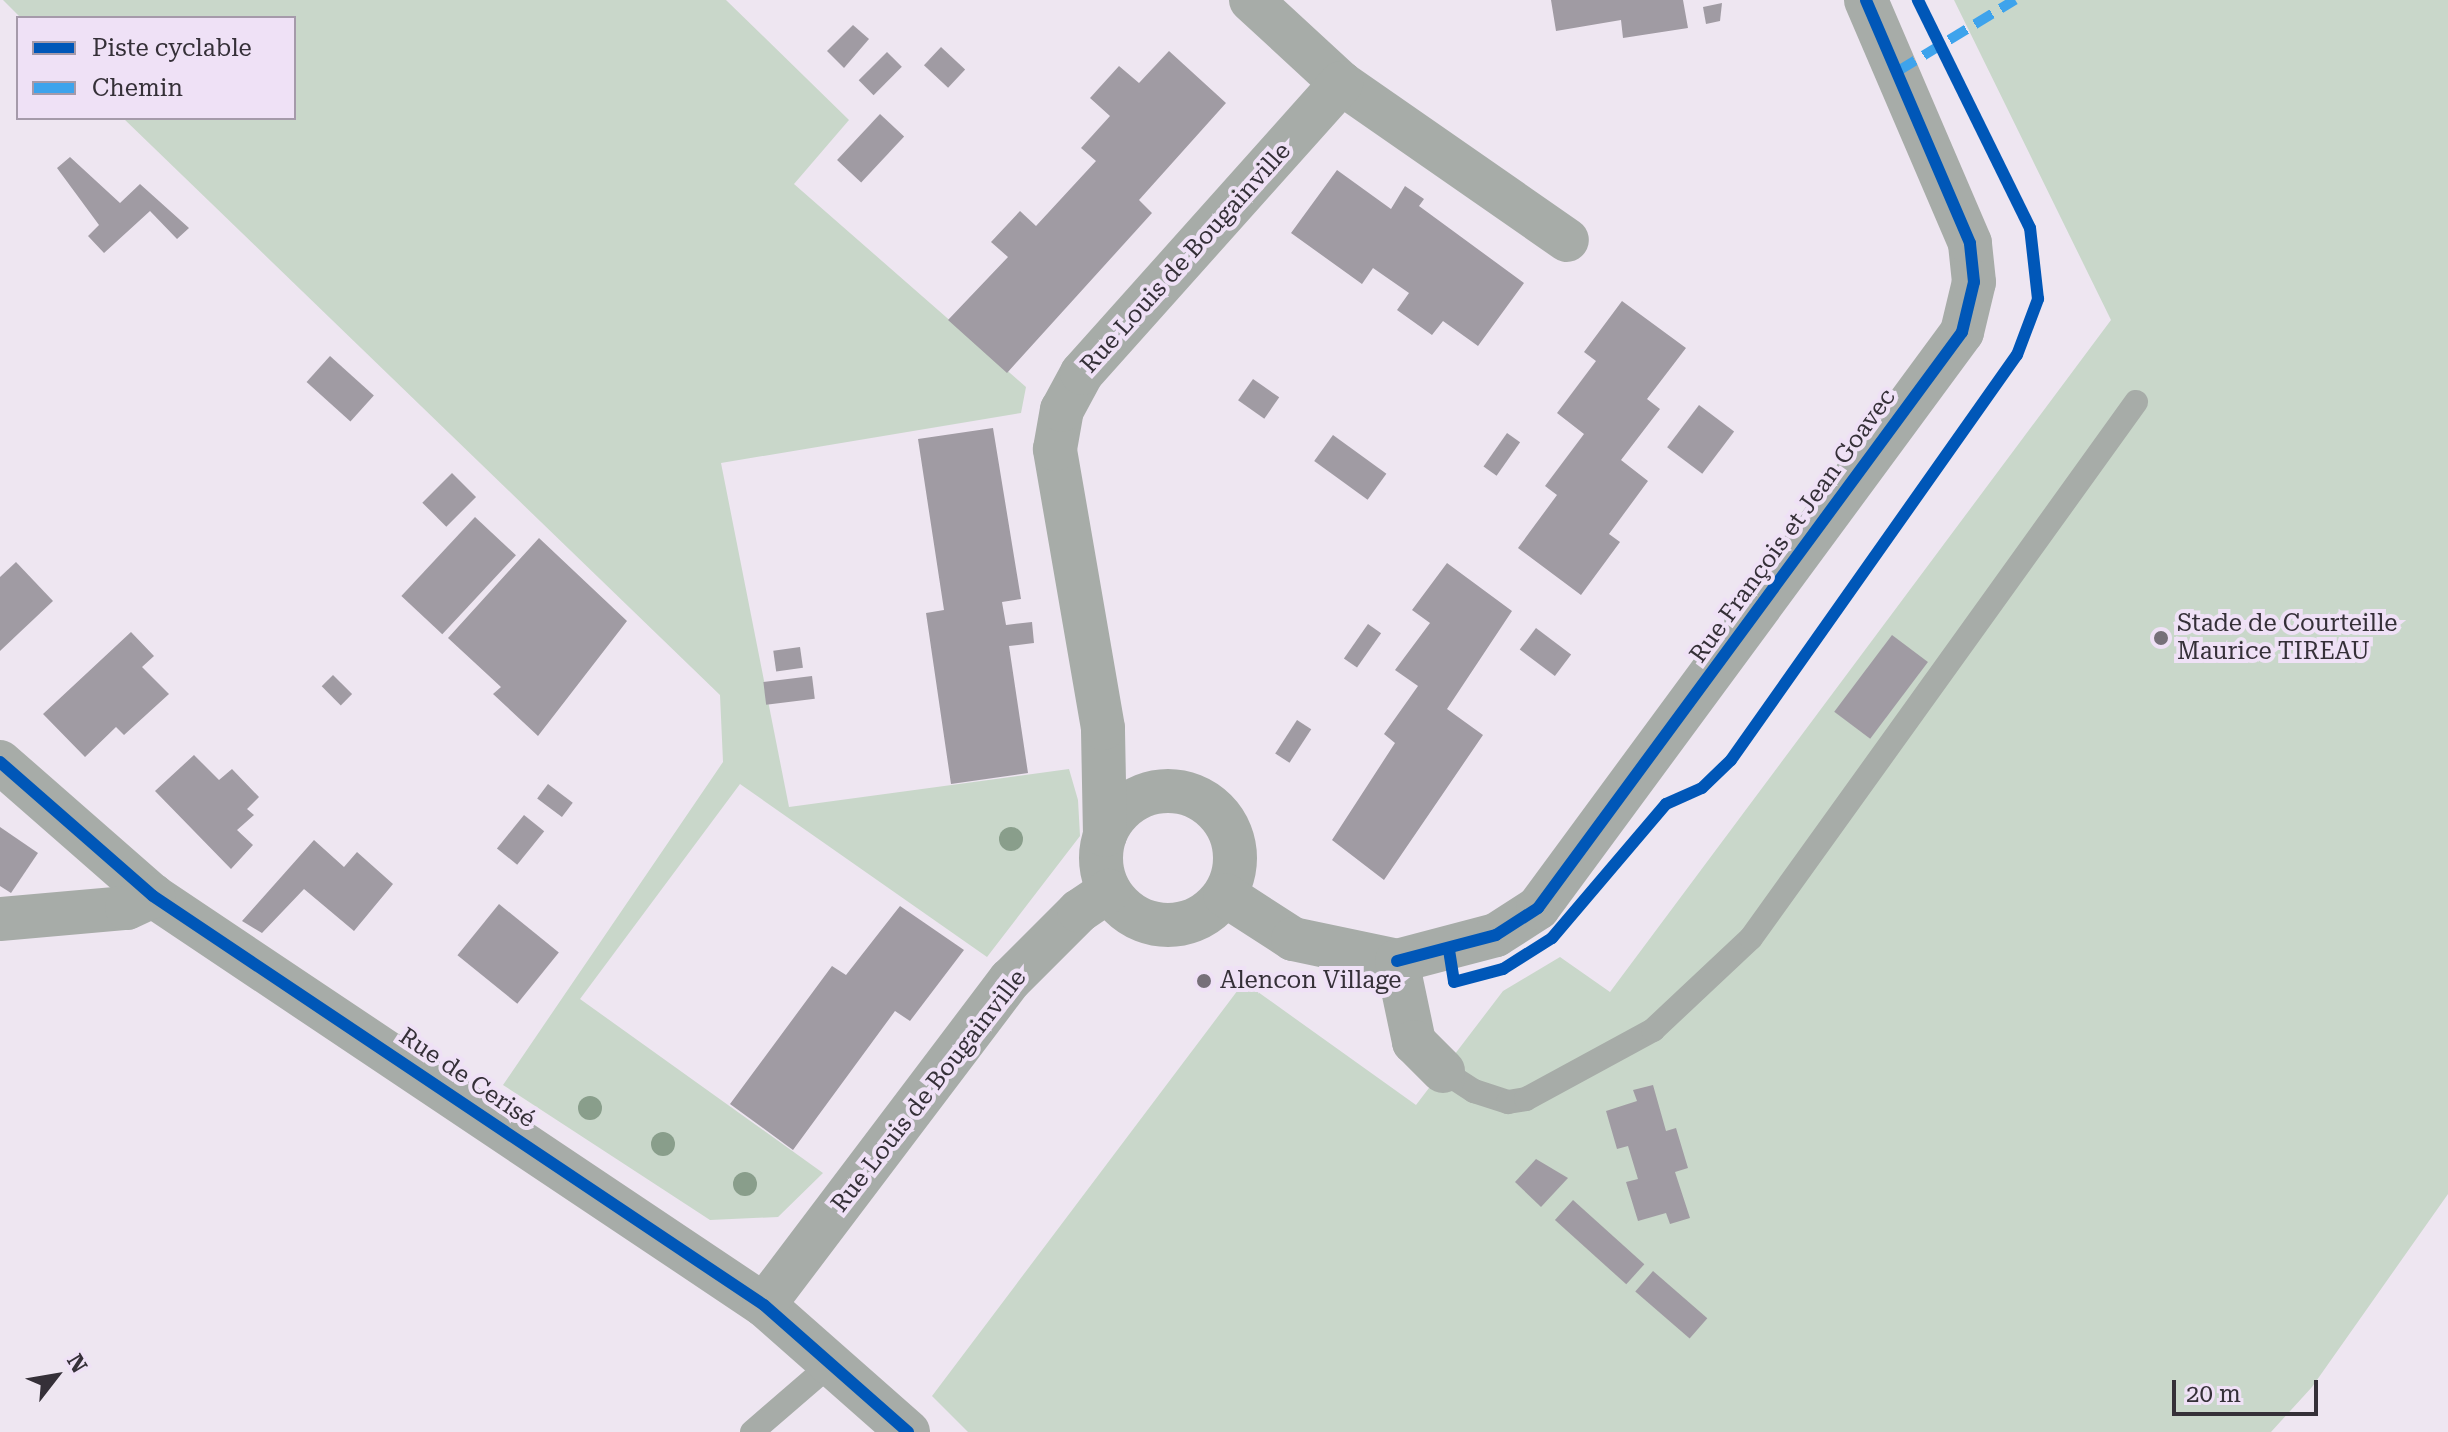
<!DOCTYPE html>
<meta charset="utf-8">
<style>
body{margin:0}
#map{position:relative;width:2448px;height:1432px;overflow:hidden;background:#eee6f1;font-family:"Roboto Serif",serif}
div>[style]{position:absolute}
.green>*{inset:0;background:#c9d7ca}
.building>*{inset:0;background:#a09ba3;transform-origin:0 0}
.service>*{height:24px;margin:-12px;padding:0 12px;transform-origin:12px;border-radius:12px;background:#a7aca8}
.minor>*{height:44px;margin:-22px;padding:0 22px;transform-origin:22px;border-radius:22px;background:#a7aca8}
.minor>.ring{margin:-22px;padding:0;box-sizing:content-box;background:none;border:44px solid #a7aca8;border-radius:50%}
.quiet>*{height:10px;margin-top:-5px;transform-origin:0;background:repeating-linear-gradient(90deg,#3ea3ec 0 20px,transparent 0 30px)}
.cycleway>*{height:12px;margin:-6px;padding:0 6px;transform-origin:6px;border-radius:6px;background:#0057b8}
.trees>*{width:24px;height:24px;margin:-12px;border-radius:50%;background:#899e8b}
.dots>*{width:22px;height:22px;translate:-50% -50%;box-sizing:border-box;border:4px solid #efe1f6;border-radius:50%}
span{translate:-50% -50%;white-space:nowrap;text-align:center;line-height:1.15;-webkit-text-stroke:8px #efe1f6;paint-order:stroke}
.street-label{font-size:24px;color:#353038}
.poi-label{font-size:24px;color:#353038}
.left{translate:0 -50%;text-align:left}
.legend{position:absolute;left:16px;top:16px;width:280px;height:104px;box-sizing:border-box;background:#efe1f6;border:2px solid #a59aaa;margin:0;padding:10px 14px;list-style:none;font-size:24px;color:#353038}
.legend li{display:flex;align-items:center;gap:16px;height:40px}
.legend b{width:40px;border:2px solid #a59aaa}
.north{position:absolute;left:16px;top:1336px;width:80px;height:80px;-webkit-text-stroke:6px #efe1f6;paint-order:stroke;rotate:59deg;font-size:22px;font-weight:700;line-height:32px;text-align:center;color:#353038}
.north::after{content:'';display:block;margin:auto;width:28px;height:36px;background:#353038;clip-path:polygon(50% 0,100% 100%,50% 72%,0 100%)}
.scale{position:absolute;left:2172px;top:1380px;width:146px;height:36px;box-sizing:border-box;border:4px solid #353038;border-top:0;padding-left:10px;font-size:24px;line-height:28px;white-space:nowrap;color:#353038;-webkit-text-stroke:6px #efe1f6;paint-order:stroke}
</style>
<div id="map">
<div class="green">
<div style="clip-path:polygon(3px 0,726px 0,849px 120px,794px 184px,1026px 387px,1021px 413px,721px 463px,789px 807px,1069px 769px,1078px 800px,1080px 836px,987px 957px,740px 784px,580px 999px,823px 1173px,778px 1217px,710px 1220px,503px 1085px,723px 762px,720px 695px,123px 118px,294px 118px,294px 18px,21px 18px)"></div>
<div style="clip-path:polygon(1954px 0,2448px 0,2448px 1194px,2312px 1387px,2271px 1432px,968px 1432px,932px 1396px,1244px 982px,1416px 1105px,1503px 991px,1560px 957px,1610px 992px,2111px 320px)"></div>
</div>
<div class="building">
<div style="clip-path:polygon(1551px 0,1683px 0,1688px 28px,1623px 38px,1621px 20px,1556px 31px)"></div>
<div style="clip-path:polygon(1722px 3px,1720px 21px,1706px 24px,1703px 7px)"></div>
<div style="clip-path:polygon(853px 25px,869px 39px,844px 68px,827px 51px)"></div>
<div style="left:941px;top:47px;width:33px;height:25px;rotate:43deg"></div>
<div style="clip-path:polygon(1169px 51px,1226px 103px,1139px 200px,1152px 213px,1007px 373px,948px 320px,1008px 257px,991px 242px,1020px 211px,1036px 226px,1096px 161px,1081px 148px,1110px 116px,1090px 98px,1119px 66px,1139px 83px)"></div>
<div style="left:887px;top:52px;width:21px;height:40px;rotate:45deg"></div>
<div style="left:880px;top:114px;width:33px;height:63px;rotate:43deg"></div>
<div style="clip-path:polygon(70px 157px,120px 203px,140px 184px,189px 228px,177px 239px,150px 211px,104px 253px,88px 236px,99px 225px,57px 168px)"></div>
<div style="clip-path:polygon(1337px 170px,1391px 209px,1405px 186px,1424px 199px,1419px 206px,1524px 283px,1478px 346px,1443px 321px,1432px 335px,1397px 310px,1409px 293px,1373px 268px,1362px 284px,1291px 233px)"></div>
<div style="clip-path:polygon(1622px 301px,1686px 348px,1647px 399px,1660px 409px,1621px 460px,1648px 481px,1609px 534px,1620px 542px,1581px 595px,1518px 548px,1557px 495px,1545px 486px,1584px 434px,1557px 413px,1596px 361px,1584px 352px)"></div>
<div style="left:330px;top:356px;width:59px;height:35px;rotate:42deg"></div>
<div style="left:1253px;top:379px;width:32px;height:26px;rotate:35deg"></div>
<div style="left:1699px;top:405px;width:44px;height:53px;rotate:37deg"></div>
<div style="clip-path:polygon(993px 428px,1021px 599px,1002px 602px,1006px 625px,1032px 622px,1034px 643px,1009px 646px,1028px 773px,951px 784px,926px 613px,944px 610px,918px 439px)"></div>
<div style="left:1507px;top:433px;width:16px;height:41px;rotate:35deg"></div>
<div style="left:1333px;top:435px;width:66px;height:32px;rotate:36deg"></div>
<div style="left:452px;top:473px;width:34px;height:42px;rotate:45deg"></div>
<div style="left:475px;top:517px;width:56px;height:108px;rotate:43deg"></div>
<div style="clip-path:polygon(539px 538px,627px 621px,538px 736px,493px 694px,501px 687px,448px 638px)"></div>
<div style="clip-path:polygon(16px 562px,53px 601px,0 651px,0 577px)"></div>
<div style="clip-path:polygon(1447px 563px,1512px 611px,1447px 709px,1483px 735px,1384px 880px,1332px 840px,1395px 743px,1384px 734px,1418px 686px,1395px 670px,1430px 623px,1412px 610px)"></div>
<div style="left:1368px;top:624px;width:16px;height:42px;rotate:35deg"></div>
<div style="left:1536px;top:628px;width:44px;height:27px;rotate:37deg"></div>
<div style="clip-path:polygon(131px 632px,154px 656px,142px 667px,169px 694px,124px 735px,116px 727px,85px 757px,43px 714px)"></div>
<div style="left:1892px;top:635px;width:45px;height:96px;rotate:37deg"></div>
<div style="left:800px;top:647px;width:21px;height:27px;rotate:82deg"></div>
<div style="left:333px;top:675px;width:27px;height:16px;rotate:45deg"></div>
<div style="left:812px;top:676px;width:23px;height:49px;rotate:83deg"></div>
<div style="left:1297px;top:720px;width:17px;height:40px;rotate:33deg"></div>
<div style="clip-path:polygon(194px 755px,219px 780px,232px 769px,259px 797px,247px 809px,254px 815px,237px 830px,253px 845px,231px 869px,155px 791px)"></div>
<div style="left:548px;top:784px;width:31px;height:18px;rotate:37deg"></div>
<div style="left:524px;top:815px;width:26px;height:43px;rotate:39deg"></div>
<div style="clip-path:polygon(0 827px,38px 853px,11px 893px,0 886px)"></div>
<div style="clip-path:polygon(314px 840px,344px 867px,357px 852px,393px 884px,354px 931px,304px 889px,262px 933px,242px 921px)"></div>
<div style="left:499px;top:904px;width:77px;height:66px;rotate:39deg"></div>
<div style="clip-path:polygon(900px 906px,964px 950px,910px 1021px,895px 1011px,793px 1150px,730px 1104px,832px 966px,846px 975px)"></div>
<div style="clip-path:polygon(1653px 1085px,1666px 1131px,1676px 1128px,1688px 1168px,1675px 1172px,1690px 1218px,1670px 1224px,1666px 1213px,1638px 1221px,1626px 1182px,1638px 1179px,1628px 1146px,1617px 1149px,1606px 1111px,1637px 1101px,1633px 1090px)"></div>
<div style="clip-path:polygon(1536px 1159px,1568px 1178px,1541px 1207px,1515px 1182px)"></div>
<div style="left:1573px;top:1200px;width:96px;height:27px;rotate:42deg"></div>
<div style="left:1653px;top:1271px;width:72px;height:27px;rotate:41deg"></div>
</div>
<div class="service">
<div style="left:1443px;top:1071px;width:37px;rotate:33deg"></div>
<div style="left:1474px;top:1091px;width:36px;rotate:18deg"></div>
<div style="left:1508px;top:1102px;width:18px;rotate:-9deg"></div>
<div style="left:1526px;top:1099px;width:145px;rotate:-28.5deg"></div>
<div style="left:1653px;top:1030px;width:134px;rotate:-43.2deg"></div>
<div style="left:1751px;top:938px;width:660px;rotate:-54.31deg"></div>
<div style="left:752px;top:1432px;width:107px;rotate:-40.8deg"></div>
</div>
<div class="minor">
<div style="left:1251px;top:0;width:122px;rotate:42.7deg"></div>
<div style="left:1341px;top:83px;width:275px;rotate:34.8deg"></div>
<div style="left:0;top:762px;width:203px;rotate:41.2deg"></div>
<div style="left:153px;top:896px;width:735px;rotate:33.8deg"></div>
<div style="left:764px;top:1305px;width:192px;rotate:41.4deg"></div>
<div class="ring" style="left:1101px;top:791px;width:90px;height:90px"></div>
<div style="left:1105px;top:835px;width:107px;rotate:-91.1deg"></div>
<div style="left:1103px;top:728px;width:283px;rotate:-99.8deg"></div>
<div style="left:1055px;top:449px;width:40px;rotate:-80deg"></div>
<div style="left:1062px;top:410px;width:42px;rotate:-61.6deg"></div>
<div style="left:1082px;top:373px;width:389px;rotate:-48.2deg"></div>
<div style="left:1225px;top:895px;width:81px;rotate:32.9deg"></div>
<div style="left:1293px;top:939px;width:106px;rotate:11.9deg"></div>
<div style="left:1397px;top:961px;width:83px;rotate:78.1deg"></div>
<div style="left:1414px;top:1042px;width:41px;rotate:45deg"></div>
<div style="left:0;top:919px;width:127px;rotate:-5deg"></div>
<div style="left:127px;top:908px;width:29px;rotate:-25deg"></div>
<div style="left:1397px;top:961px;width:102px;rotate:-14.7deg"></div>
<div style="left:1496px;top:935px;width:50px;rotate:-32.7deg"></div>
<div style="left:1538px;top:908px;width:715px;rotate:-53.64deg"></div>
<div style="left:1962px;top:332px;width:51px;rotate:-76.5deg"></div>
<div style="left:1974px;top:282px;width:39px;rotate:-96deg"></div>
<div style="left:1970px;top:243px;width:264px;rotate:-113.2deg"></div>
<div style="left:764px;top:1305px;width:408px;rotate:-52.9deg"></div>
<div style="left:1010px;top:980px;width:98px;rotate:-45deg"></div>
<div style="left:1079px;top:911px;width:36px;rotate:-34deg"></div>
</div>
<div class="quiet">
<div style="left:1898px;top:71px;width:137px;rotate:-31.3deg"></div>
</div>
<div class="cycleway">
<div style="left:0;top:762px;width:203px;rotate:41.2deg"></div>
<div style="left:153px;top:896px;width:735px;rotate:33.8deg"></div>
<div style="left:764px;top:1305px;width:192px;rotate:41.4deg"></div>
<div style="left:1449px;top:950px;width:32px;rotate:81deg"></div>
<div style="left:1454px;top:982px;width:51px;rotate:-14.9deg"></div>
<div style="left:1503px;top:969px;width:58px;rotate:-32.3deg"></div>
<div style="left:1552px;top:938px;width:176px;rotate:-49.6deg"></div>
<div style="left:1666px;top:804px;width:39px;rotate:-24deg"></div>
<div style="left:1702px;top:788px;width:40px;rotate:-44deg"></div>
<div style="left:1731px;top:760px;width:496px;rotate:-54.8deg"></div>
<div style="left:2017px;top:355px;width:60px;rotate:-69.4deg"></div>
<div style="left:2038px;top:299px;width:71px;rotate:-96.4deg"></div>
<div style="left:2030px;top:228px;width:254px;rotate:-116.2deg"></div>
<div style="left:1397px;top:961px;width:102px;rotate:-14.7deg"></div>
<div style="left:1496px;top:935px;width:50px;rotate:-32.7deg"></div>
<div style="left:1538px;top:908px;width:715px;rotate:-53.64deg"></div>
<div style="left:1962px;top:332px;width:51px;rotate:-76.5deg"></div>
<div style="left:1974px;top:282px;width:39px;rotate:-96deg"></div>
<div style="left:1970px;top:243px;width:264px;rotate:-113.2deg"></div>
</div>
<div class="trees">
<div style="left:1011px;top:839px"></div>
<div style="left:590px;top:1108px"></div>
<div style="left:663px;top:1144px"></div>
<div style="left:745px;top:1184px"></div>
</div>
<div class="dots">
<div style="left:2161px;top:638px;background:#767079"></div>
<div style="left:1204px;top:981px;background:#767079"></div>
</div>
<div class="street-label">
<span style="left:1186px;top:258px;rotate:-48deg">Rue Louis de Bougainville</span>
<span style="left:1793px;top:526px;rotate:-54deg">Rue François et Jean Goavec</span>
<span style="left:467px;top:1078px;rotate:34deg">Rue de Cerisé</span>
<span style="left:929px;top:1091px;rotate:-52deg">Rue Louis de Bougainville</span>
</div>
<div class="poi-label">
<span class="left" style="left:2177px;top:638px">Stade de Courteille<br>Maurice TIREAU</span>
<span class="left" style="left:1220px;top:981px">Alencon Village</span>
</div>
<ul class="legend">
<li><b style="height:10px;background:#0057b8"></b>Piste cyclable</li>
<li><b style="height:10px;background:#3ea3ec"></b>Chemin</li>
</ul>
<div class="north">N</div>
<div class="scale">20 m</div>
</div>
